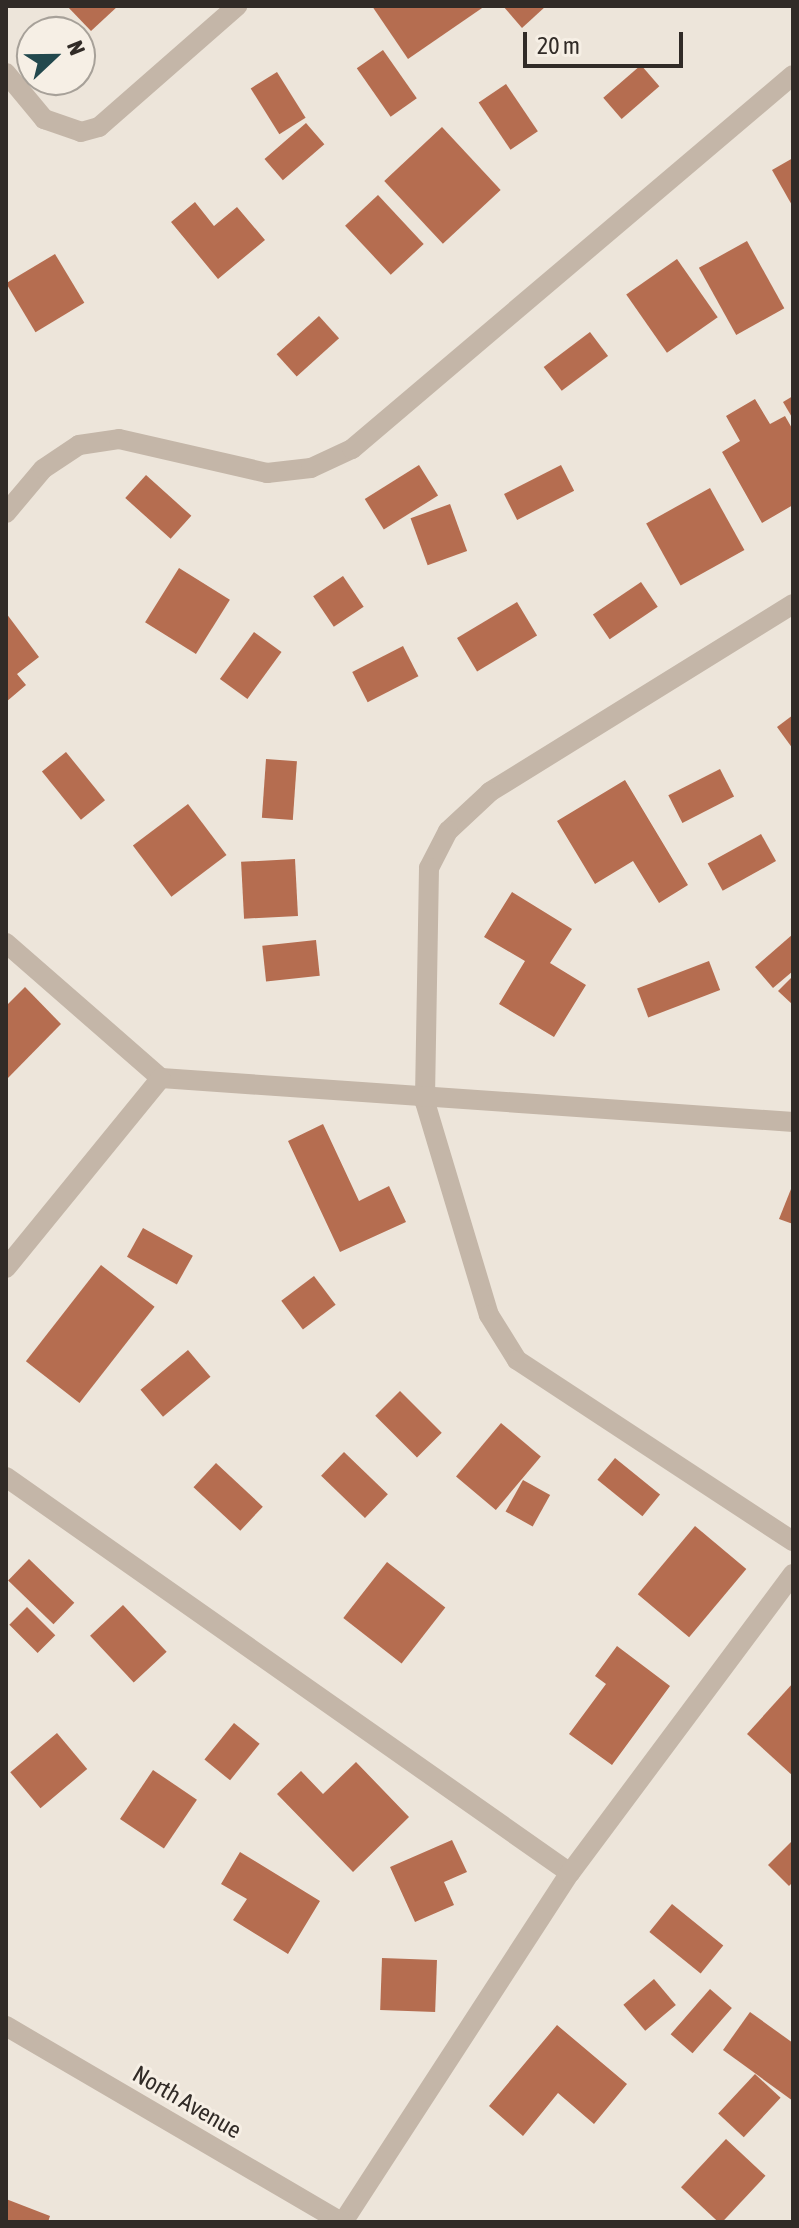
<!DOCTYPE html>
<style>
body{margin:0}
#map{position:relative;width:799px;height:2228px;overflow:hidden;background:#ede5da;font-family:"Asap Condensed",sans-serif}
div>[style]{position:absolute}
.building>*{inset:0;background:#b56d50;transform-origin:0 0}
.minor>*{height:20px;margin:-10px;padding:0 10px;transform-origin:10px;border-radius:10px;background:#c4b6a8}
.tertiary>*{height:20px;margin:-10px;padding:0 10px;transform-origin:10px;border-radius:10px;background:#c4b6a8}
span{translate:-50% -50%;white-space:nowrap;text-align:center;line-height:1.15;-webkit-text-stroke:6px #f6efe5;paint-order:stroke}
.street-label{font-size:24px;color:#312b27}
.frame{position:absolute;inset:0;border:8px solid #312b27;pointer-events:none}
.north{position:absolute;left:16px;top:16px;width:80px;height:80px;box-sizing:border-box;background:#f6efe5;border:2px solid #a7a199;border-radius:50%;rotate:68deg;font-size:22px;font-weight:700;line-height:32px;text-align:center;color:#312b27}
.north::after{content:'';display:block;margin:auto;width:28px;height:36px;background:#22484d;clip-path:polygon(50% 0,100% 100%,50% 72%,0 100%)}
.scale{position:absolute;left:523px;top:32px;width:160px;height:36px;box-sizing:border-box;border:4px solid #312b27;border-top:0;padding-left:10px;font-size:24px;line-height:28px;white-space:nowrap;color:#312b27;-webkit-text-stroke:6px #f6efe5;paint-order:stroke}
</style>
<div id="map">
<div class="building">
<div style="clip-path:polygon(67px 6px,118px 6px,91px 31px)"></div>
<div style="clip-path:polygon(372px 6px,485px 6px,408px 59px)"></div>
<div style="clip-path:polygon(503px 6px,546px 6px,522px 28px)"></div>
<div style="left:383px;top:50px;width:59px;height:32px;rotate:55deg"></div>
<div style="left:641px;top:65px;width:28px;height:50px;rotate:49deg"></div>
<div style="left:277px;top:72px;width:54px;height:31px;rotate:58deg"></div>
<div style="left:506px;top:84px;width:57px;height:33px;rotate:56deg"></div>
<div style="left:306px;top:123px;width:28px;height:55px;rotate:49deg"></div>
<div style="left:442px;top:127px;width:86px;height:79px;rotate:47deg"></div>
<div style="clip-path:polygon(793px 158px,793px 207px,772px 170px)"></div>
<div style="left:378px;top:195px;width:67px;height:45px;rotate:47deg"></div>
<div style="clip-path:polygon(195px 202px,214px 226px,237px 207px,265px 240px,218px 279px,171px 222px)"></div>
<div style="left:747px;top:241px;width:77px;height:55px;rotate:61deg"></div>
<div style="left:55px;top:254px;width:57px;height:57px;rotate:59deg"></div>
<div style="left:677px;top:259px;width:71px;height:62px;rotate:55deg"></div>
<div style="left:319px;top:316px;width:30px;height:57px;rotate:48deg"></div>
<div style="left:590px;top:332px;width:30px;height:58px;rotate:53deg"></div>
<div style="clip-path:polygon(793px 396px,793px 419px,783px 402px)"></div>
<div style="clip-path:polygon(755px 399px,770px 424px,785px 416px,793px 430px,793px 505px,762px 523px,722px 452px,740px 441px,726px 416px)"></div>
<div style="left:419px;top:465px;width:36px;height:64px;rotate:58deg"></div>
<div style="left:561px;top:465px;width:29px;height:64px;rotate:63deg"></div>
<div style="left:146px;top:475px;width:61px;height:31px;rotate:42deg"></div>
<div style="left:710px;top:488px;width:71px;height:73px;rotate:61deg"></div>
<div style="left:450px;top:504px;width:50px;height:42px;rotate:70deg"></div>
<div style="left:179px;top:568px;width:60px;height:64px;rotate:32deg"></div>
<div style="left:343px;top:576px;width:37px;height:36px;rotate:56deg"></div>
<div style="left:641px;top:582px;width:30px;height:58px;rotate:56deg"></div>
<div style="left:517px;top:602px;width:39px;height:70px;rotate:59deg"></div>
<div style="clip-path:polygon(6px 613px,39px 657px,17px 674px,26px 685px,6px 702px)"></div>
<div style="left:254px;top:632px;width:34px;height:58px;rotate:36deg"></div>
<div style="left:403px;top:646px;width:34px;height:57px;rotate:63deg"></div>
<div style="clip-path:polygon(793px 715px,793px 749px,777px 727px)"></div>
<div style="left:66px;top:752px;width:62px;height:31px;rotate:51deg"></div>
<div style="left:266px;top:759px;width:31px;height:59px;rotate:4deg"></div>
<div style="left:720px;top:769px;width:31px;height:58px;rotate:63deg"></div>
<div style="clip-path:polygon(625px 780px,688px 885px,659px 903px,633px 861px,595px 884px,557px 821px)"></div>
<div style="left:188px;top:804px;width:64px;height:69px;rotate:53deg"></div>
<div style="left:761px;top:834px;width:31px;height:61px;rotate:61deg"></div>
<div style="left:295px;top:859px;width:57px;height:54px;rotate:87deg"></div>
<div style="clip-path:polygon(512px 892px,572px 929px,550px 963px,586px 985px,554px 1037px,499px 1004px,525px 961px,484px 937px)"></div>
<div style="clip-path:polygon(793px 934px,793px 971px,773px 988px,755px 967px)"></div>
<div style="left:316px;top:940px;width:36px;height:54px;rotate:84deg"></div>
<div style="left:709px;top:961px;width:31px;height:77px;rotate:69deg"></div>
<div style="clip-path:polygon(793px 976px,793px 1005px,778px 991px)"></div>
<div style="clip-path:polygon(25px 987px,61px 1024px,6px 1080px,6px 1006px)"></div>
<div style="clip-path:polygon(323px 1124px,359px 1201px,389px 1186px,406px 1222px,340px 1252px,288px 1141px)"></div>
<div style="clip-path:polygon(793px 1184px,793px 1224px,779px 1219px)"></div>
<div style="left:143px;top:1228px;width:57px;height:33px;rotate:29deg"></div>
<div style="left:101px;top:1265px;width:68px;height:122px;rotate:38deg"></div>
<div style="left:314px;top:1276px;width:36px;height:41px;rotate:53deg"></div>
<div style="left:188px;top:1350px;width:35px;height:62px;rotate:50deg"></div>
<div style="left:400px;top:1391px;width:59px;height:35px;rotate:45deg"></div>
<div style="left:501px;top:1423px;width:52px;height:70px;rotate:40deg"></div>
<div style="left:344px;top:1452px;width:61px;height:33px;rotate:44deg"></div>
<div style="left:615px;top:1458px;width:58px;height:28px;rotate:39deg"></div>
<div style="left:216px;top:1463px;width:64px;height:33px;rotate:43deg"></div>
<div style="left:523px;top:1480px;width:31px;height:36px;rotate:29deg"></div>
<div style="left:695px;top:1526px;width:67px;height:89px;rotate:40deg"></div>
<div style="left:29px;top:1559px;width:63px;height:30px;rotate:44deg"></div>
<div style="left:387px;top:1562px;width:74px;height:71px;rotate:38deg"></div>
<div style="left:123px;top:1605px;width:64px;height:45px;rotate:47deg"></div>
<div style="left:27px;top:1607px;width:40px;height:25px;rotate:45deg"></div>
<div style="clip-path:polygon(617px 1646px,670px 1686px,612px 1765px,569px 1734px,606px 1684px,595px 1676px)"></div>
<div style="clip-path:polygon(793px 1683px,793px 1776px,747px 1734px)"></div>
<div style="left:234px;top:1723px;width:33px;height:47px;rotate:39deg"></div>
<div style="left:57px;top:1733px;width:47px;height:61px;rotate:50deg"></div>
<div style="clip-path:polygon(356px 1762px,409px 1817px,353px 1872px,277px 1794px,301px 1771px,323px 1794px)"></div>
<div style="left:153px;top:1770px;width:53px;height:59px;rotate:34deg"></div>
<div style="clip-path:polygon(452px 1840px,467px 1872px,444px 1882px,454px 1905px,415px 1922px,390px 1867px)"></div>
<div style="clip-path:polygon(793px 1840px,793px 1882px,789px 1886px,768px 1865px)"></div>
<div style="clip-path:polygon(240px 1852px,320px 1901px,288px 1954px,233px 1920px,247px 1899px,221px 1884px)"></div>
<div style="left:672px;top:1904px;width:66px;height:36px;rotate:39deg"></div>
<div style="left:382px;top:1958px;width:55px;height:52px;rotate:2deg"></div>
<div style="left:654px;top:1979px;width:34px;height:40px;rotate:50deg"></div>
<div style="left:710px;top:1989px;width:29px;height:60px;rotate:41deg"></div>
<div style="clip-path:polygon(750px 2012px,793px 2043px,793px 2101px,723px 2050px)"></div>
<div style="clip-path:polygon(557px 2025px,627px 2084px,594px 2124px,558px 2093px,523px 2136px,489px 2106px)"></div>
<div style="left:755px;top:2074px;width:35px;height:54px;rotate:43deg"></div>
<div style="left:726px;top:2139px;width:54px;height:66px;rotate:43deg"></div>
<div style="clip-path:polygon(6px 2199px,50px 2216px,48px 2222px,6px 2222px)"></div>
</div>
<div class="minor">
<div style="left:6px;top:73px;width:60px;rotate:50.4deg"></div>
<div style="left:44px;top:119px;width:39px;rotate:19deg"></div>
<div style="left:81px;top:132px;width:19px;rotate:-16deg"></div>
<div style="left:99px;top:127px;width:184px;rotate:-41.2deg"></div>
<div style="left:6px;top:513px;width:57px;rotate:-49.9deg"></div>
<div style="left:43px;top:469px;width:43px;rotate:-33.7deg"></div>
<div style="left:79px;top:445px;width:40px;rotate:-8.5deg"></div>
<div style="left:119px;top:439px;width:152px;rotate:12.9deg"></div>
<div style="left:267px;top:473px;width:44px;rotate:-6.5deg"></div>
<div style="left:311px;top:468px;width:45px;rotate:-24.9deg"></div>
<div style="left:352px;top:449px;width:578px;rotate:-40.3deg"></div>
<div style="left:793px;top:604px;width:357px;rotate:148.2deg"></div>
<div style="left:490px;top:792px;width:57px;rotate:137.1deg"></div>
<div style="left:448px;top:831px;width:42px;rotate:117.2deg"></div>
<div style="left:429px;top:868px;width:234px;rotate:91deg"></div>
<div style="left:425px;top:1102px;width:222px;rotate:73.3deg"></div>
<div style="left:489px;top:1315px;width:53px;rotate:58.1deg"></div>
<div style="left:517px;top:1360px;width:330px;rotate:33.3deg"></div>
<div style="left:6px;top:943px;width:206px;rotate:41.1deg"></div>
<div style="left:161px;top:1078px;width:634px;rotate:3.98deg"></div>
<div style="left:6px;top:1268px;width:245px;rotate:-50.8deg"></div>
<div style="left:6px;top:1477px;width:689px;rotate:35.07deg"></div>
<div style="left:343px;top:2222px;width:416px;rotate:-57deg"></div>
<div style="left:570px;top:1873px;width:373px;rotate:-53.3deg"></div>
</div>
<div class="tertiary">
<div style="left:6px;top:2026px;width:389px;rotate:30.3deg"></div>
</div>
<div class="street-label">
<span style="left:187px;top:2102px;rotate:30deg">North Avenue</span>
</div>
<div class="frame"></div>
<div class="north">N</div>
<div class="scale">20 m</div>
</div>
